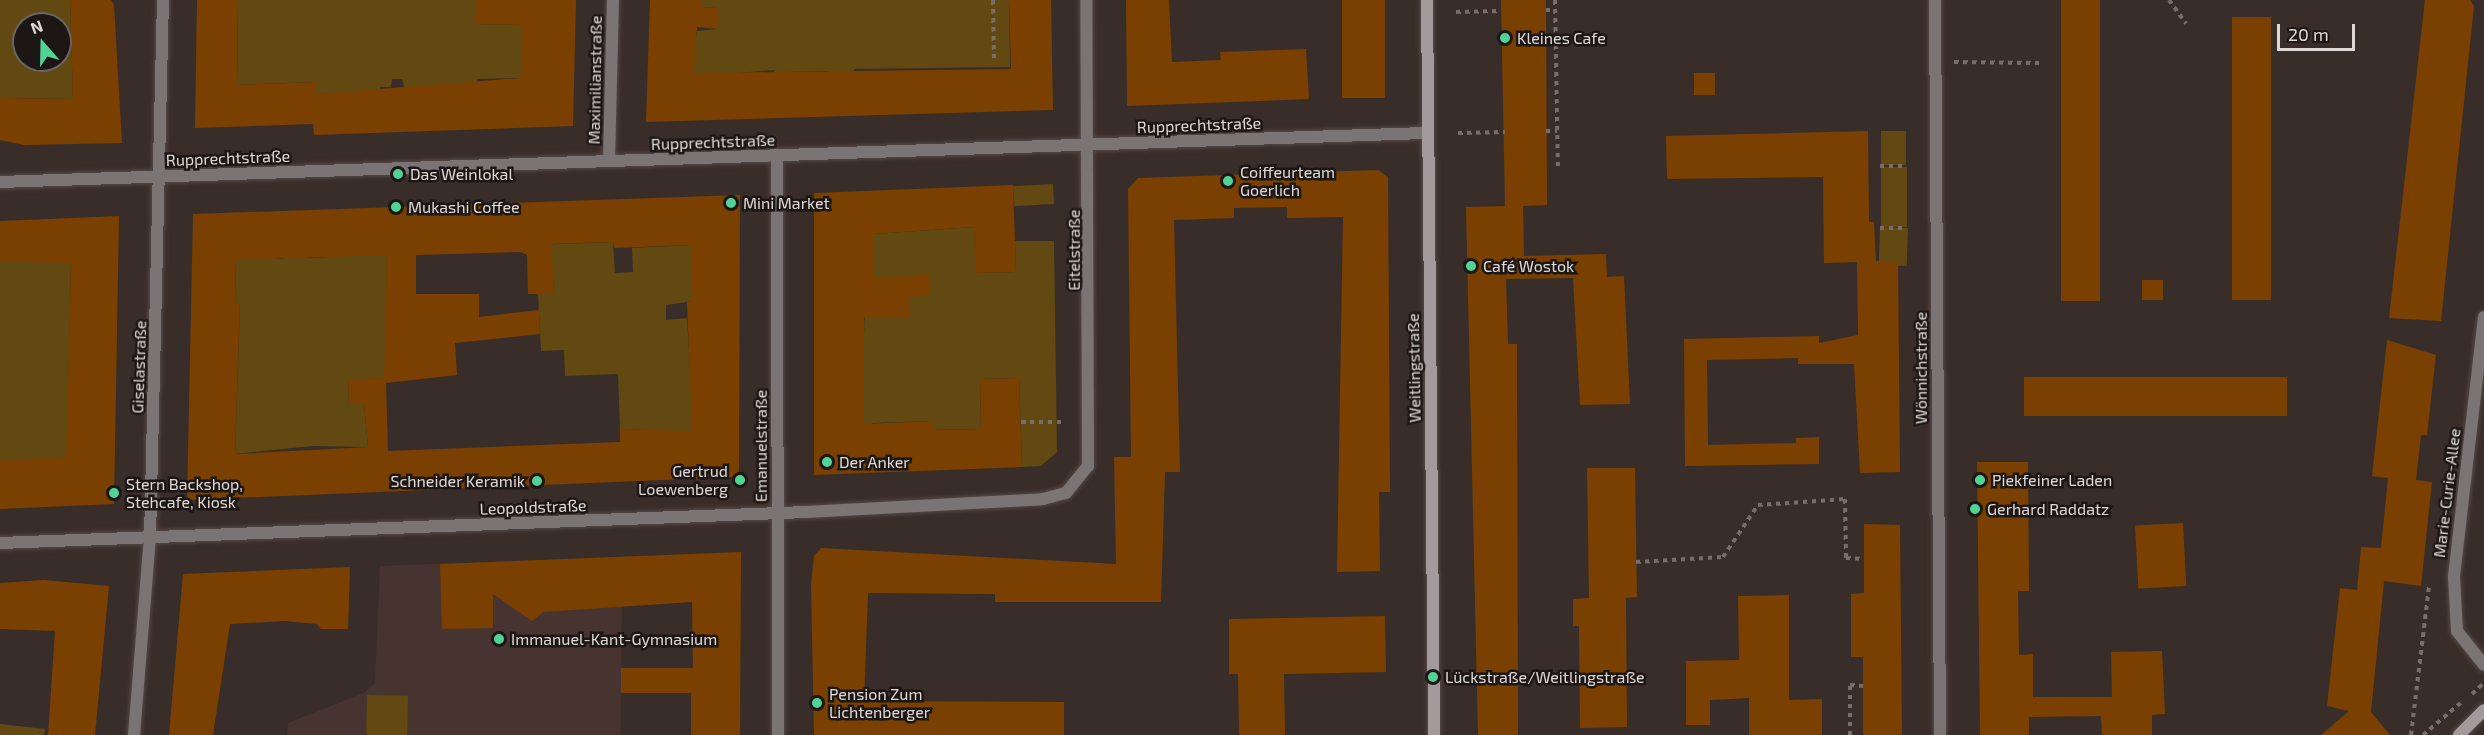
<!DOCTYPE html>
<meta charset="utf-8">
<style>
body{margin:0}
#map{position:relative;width:2484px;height:735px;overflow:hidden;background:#392d2a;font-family:"Exo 2",sans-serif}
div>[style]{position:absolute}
.built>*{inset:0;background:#473430}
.green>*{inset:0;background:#614911;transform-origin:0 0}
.building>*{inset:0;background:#7a4001;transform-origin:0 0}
.path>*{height:4px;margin-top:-2px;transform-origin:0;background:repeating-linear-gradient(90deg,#786d6b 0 4.5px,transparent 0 9px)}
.roads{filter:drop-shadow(0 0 2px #544846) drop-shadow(0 0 2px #544846)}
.street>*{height:12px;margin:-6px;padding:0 6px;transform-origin:6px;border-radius:6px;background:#7a7475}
.secondary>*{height:12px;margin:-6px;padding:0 6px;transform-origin:6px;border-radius:6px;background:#a49a9b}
.dots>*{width:16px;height:16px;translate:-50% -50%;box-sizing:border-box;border:3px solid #1c1715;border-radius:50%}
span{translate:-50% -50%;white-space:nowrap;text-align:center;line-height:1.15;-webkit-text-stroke:5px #1c1715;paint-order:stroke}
.poi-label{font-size:16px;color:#e0d8d6}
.left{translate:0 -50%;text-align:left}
.right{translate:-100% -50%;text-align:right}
.street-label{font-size:16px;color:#e0d8d6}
.north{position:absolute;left:12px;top:12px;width:60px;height:60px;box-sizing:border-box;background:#1c1715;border:2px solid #6a6462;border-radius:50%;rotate:340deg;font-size:16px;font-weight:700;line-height:24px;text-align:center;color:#e0d8d6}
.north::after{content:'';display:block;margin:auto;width:21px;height:27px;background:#51d397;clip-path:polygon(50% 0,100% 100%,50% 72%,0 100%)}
.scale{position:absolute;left:2277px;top:24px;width:78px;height:27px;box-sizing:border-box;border:3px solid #e0d8d6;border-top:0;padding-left:8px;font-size:18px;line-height:21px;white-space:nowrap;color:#e0d8d6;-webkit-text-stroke:4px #1c1715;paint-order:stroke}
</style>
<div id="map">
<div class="built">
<div style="clip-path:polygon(622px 557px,621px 735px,287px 735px,288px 723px,364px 693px,375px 683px,380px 566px)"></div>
</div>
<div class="green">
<div style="clip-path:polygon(evenodd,0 0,70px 0,73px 99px,0 98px,0 0,24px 24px,60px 24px,60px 60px,24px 60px,24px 24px)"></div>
<div style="clip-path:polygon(238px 0,475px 0,475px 24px,521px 25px,521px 78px,477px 79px,476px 85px,405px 90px,402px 79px,392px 79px,391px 87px,380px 87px,380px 92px,315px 94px,315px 82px,237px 85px)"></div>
<div style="clip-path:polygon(702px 0,1009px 0,1010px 67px,854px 69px,854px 74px,828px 75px,828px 71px,788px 72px,774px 78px,774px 70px,691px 77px,697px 31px,717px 29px,717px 8px,702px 7px)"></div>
<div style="left:1881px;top:131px;width:25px;height:34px"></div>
<div style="left:1881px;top:167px;width:26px;height:60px"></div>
<div style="left:1053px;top:184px;width:20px;height:40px;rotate:87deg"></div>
<div style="clip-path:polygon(974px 227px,976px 273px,1016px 272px,1015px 241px,1054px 241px,1057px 452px,1041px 466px,1022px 467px,1019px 378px,980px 379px,981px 429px,933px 430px,933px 421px,872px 423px,872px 427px,861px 428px,865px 302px,874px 234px)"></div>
<div style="left:1908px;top:228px;width:38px;height:28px;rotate:92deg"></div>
<div style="clip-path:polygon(613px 242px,615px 273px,633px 272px,632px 248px,692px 245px,694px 301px,666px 305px,666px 320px,687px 318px,694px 432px,620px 429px,618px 374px,565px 376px,564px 350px,541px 351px,538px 294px,554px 294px,553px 277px,536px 245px)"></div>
<div style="clip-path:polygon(387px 250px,386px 378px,348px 380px,349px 404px,364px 404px,368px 447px,312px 446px,235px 454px,240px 303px,235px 303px,236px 254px,281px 259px,308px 253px,308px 258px,329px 257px,329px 252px,376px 255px)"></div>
<div style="clip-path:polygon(56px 260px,71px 263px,67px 457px,0 464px,0 261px)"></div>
<div style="left:367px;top:695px;width:41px;height:40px;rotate:1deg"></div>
<div style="clip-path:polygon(0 724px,45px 729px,44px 735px,0 735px)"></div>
</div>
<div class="building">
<div style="clip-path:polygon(70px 0,111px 0,114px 5px,122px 143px,24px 145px,0 140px,0 98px,73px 99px)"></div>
<div style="clip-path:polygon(197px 0,238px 0,237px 85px,315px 82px,315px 94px,521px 78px,521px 25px,475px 24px,475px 0,576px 0,573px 126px,314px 135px,313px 124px,195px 128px)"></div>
<div style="clip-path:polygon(650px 0,702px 0,702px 7px,717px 8px,717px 29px,697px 27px,694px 73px,1011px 69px,1009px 0,1051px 0,1053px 110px,646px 122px)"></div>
<div style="clip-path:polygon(1126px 0,1169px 0,1172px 62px,1221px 60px,1220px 52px,1306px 49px,1309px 99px,1127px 106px)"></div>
<div style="left:1342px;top:0;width:43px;height:98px"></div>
<div style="clip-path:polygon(1501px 0,1546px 0,1547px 205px,1523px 206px,1524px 256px,1606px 254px,1607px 277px,1624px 276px,1630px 404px,1580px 405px,1573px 278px,1506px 279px,1508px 344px,1517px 344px,1518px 735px,1478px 735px,1466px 207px,1505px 206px)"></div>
<div style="left:2061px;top:0;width:39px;height:301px"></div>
<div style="clip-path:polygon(2425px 0,2470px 0,2474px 6px,2441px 321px,2389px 318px)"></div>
<div style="left:2232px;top:17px;width:39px;height:283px"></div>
<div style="left:1694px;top:73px;width:21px;height:22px"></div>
<div style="clip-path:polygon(1868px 131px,1869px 222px,1874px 222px,1876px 261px,1898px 261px,1900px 472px,1860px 473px,1854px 364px,1798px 364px,1798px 358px,1707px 360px,1708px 445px,1796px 443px,1796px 438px,1819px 437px,1819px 464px,1685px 466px,1684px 339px,1819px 336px,1819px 343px,1858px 335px,1857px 262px,1824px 263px,1823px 177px,1667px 179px,1666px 136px)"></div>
<div style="clip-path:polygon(1378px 170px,1388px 177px,1390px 492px,1379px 492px,1380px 571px,1337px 572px,1343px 217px,1287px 218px,1287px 207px,1234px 208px,1234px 218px,1174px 220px,1180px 472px,1165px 472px,1161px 602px,995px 602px,995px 594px,868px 593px,864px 701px,1064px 702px,1064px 735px,814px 735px,811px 584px,814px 556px,821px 548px,1116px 564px,1114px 457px,1131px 457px,1128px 189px,1138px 178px)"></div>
<div style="clip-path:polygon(1013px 185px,1016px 272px,975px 273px,974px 227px,874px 234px,874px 278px,929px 274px,930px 295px,910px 297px,910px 317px,864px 317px,864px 424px,933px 421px,933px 430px,981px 429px,980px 379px,1019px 378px,1022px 467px,814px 475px,814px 193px)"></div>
<div style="clip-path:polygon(evenodd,740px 195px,739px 471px,733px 477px,187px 500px,193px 214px,740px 195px,613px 242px,614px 248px,692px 245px,692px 301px,687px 302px,692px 431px,620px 429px,620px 442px,388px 451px,386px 383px,457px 375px,455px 343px,540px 334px,539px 310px,479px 317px,479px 294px,416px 294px,416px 255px,521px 252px,527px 255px,528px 294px,554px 294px,552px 244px,613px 242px,740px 195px,387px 255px,384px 378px,348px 379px,349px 404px,364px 404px,368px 447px,235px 454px,240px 303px,235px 303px,236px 260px,387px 255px)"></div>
<div style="clip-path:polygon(119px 216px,114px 504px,0 509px,0 460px,66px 457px,71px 263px,0 261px,0 221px)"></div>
<div style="left:2142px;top:280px;width:21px;height:20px"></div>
<div style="clip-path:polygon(2387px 340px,2436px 355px,2427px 435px,2421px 435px,2416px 480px,2432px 482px,2421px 586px,2384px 581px,2371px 712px,2390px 735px,2321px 735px,2349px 711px,2327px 706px,2340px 588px,2357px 590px,2361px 547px,2381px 548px,2388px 478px,2372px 476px)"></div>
<div style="left:2287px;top:377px;width:39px;height:263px;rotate:90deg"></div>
<div style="clip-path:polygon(1977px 462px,2028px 462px,2029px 591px,2018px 591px,2019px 655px,2033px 654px,2033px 697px,2112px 697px,2111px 652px,2162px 651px,2165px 714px,2152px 715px,2152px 735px,2102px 735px,2101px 716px,2029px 717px,2029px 735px,1980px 735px)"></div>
<div style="clip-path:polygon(1587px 468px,1635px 468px,1637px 597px,1626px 598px,1627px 727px,1580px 728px,1579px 626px,1573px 626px,1573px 599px,1589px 598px)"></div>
<div style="left:2183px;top:523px;width:63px;height:48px;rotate:87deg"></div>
<div style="clip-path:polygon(1864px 524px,1900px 525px,1902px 735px,1863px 735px,1863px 657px,1851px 657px,1851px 594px,1864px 593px)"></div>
<div style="clip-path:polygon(741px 552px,740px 735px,691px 735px,691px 693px,621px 693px,621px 668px,693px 668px,692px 602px,543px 612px,532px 621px,493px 594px,493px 628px,442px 629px,440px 564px)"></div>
<div style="clip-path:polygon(350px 567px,348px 629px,321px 629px,317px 624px,284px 621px,230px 624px,213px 735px,169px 735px,183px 574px)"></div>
<div style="clip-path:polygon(44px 580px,109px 586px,95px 735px,48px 735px,55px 631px,0 629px,0 583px)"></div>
<div style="clip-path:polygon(1789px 595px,1789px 700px,1822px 699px,1822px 735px,1749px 735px,1749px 698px,1710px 700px,1710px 725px,1686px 725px,1686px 661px,1739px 660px,1738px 596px)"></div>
<div style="clip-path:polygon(1385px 616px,1386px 672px,1284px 674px,1285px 735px,1239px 735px,1238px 674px,1229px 674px,1229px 619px)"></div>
</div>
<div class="path">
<div style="left:993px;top:0;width:58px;rotate:89deg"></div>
<div style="left:1555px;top:0;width:171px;rotate:89deg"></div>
<div style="left:2169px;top:0;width:29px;rotate:54deg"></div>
<div style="left:1546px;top:10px;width:9px"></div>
<div style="left:1456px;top:12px;width:43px;rotate:-1.3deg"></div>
<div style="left:1954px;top:62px;width:85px;rotate:0.7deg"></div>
<div style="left:1546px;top:131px;width:11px"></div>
<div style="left:1458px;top:133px;width:47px;rotate:-1.2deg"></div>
<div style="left:1880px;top:166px;width:24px"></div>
<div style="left:1880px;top:228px;width:25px"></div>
<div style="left:1021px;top:422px;width:41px"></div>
<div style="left:1636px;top:562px;width:87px;rotate:-3.3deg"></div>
<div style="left:1723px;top:557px;width:63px;rotate:-56.1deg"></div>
<div style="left:1758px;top:505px;width:87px;rotate:-3.9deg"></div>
<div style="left:1845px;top:499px;width:59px;rotate:89deg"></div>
<div style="left:1846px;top:558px;width:18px;rotate:3deg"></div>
<div style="left:2472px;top:694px;width:16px;rotate:-43deg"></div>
<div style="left:1850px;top:735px;width:50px;rotate:-90deg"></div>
<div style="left:1850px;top:685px;width:13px;rotate:4deg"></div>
<div style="left:2411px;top:735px;width:149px;rotate:-83.1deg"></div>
<div style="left:2423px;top:735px;width:54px;rotate:-40.5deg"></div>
</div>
<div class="roads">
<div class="street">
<div style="left:1935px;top:0;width:735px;rotate:89.61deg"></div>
<div style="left:777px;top:156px;width:579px;rotate:89.9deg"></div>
<div style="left:609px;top:161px;width:161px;rotate:-88.6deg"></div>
<div style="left:0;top:182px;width:1429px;rotate:-1.97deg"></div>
<div style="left:2484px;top:317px;width:262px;rotate:96.6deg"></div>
<div style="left:2454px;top:577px;width:54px;rotate:86.8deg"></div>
<div style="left:2457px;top:631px;width:43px;rotate:51.5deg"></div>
<div style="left:0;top:543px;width:807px;rotate:-2.2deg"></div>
<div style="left:806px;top:512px;width:237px;rotate:-3.1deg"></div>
<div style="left:1043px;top:499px;width:24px;rotate:-15deg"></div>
<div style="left:1066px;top:493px;width:35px;rotate:-51deg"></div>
<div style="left:1088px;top:466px;width:466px;rotate:-90.2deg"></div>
<div style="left:134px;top:735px;width:198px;rotate:-85.4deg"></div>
<div style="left:150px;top:538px;width:538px;rotate:-88.62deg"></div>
</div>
<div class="secondary">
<div style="left:1427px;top:0;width:735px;rotate:89.45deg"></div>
<div style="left:2459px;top:735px;width:35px;rotate:-45deg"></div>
</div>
</div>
<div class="dots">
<div style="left:1505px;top:38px;background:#51d397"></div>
<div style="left:398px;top:174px;background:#51d397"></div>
<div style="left:1228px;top:181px;background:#51d397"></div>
<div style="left:731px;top:203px;background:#51d397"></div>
<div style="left:396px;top:207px;background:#51d397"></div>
<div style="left:1471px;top:266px;background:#51d397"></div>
<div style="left:827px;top:462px;background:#51d397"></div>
<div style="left:740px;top:480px;background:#51d397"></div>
<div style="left:1980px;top:480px;background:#51d397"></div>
<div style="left:537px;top:481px;background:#51d397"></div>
<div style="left:114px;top:493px;background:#51d397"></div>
<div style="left:1975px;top:509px;background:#51d397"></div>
<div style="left:499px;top:639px;background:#51d397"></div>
<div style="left:1433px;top:677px;background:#51d397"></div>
<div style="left:817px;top:703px;background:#51d397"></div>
</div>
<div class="poi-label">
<span class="left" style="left:1517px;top:38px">Kleines Cafe</span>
<span class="left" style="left:1240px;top:181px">Coiffeurteam<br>Goerlich</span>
<span class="left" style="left:410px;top:174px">Das Weinlokal</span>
<span class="left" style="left:743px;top:203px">Mini Market</span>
<span class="left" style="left:408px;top:207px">Mukashi Coffee</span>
<span class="left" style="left:1483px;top:266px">Café Wostok</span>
<span class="left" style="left:839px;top:462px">Der Anker</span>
<span class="right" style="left:728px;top:480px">Gertrud<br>Loewenberg</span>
<span class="left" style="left:1992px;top:480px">Piekfeiner Laden</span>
<span class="right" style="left:525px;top:481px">Schneider Keramik</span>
<span class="left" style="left:126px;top:493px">Stern Backshop,<br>Stehcafe, Kiosk</span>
<span class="left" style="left:1987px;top:509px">Gerhard Raddatz</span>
<span class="left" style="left:511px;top:639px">Immanuel-Kant-Gymnasium</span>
<span class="left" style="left:1445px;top:677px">Lückstraße/Weitlingstraße</span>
<span class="left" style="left:829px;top:703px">Pension Zum<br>Lichtenberger</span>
</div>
<div class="street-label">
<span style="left:595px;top:80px;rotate:-89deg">Maximilianstraße</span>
<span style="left:1199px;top:125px;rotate:-2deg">Rupprechtstraße</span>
<span style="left:713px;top:142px;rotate:-2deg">Rupprechtstraße</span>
<span style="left:228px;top:158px;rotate:-2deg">Rupprechtstraße</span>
<span style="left:1074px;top:250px;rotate:-90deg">Eitelstraße</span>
<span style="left:139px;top:367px;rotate:-88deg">Giselastraße</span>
<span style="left:1414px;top:368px;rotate:-91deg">Weitlingstraße</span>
<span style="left:1921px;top:368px;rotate:-90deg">Wönnichstraße</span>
<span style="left:761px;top:446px;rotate:-90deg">Emanuelstraße</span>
<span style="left:2447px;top:493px;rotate:-83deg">Marie-Curie-Allee</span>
<span style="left:533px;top:507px;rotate:-2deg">Leopoldstraße</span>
</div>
<div class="north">N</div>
<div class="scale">20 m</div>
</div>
